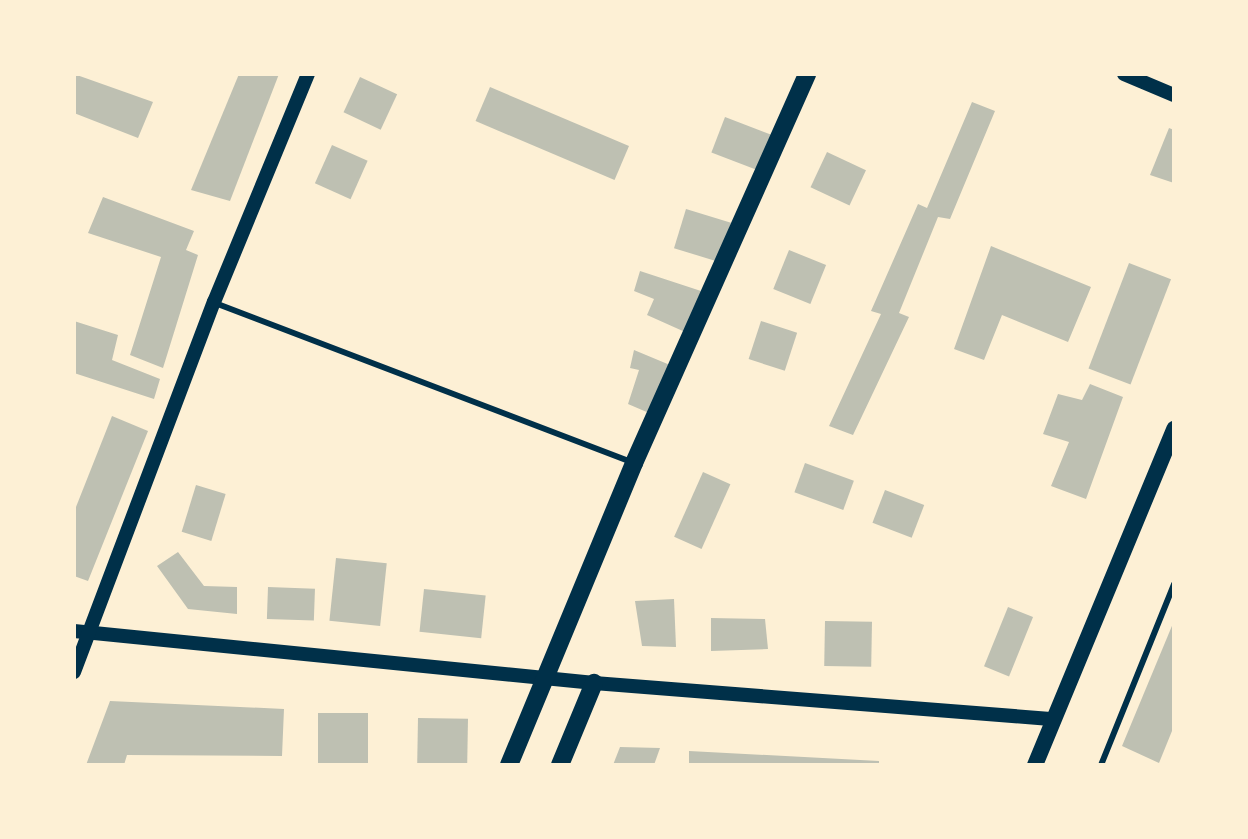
<!DOCTYPE html>
<style>
body{margin:0}
#map{position:relative;width:1248px;height:839px;overflow:hidden;background:#fdf0d5;font-family:"Times New Roman",serif}
div>[style]{position:absolute}
.building>*{inset:0;background:#bec0b2;transform-origin:0 0}
.service>*{height:6px;margin:-3px;padding:0 3px;transform-origin:3px;border-radius:3px;background:#003049}
.tertiary>*{height:14px;margin:-7px;padding:0 7px;transform-origin:7px;border-radius:7px;background:#003049}
.secondary>*{height:16px;margin:-8px;padding:0 8px;transform-origin:8px;border-radius:8px;background:#003049}
.primary>*{height:18px;margin:-9px;padding:0 9px;transform-origin:9px;border-radius:9px;background:#003049}
span{translate:-50% -50%;white-space:nowrap;text-align:center;line-height:1.15;-webkit-text-stroke:7px #fdf0d5;paint-order:stroke}
.frame{position:absolute;inset:0;border:76px solid #fdf0d5;pointer-events:none}
</style>
<div id="map">
<div class="building">
<i style="clip-path:polygon(74px 74px,153px 102px,138px 138px,74px 113px)"></i>
<i style="clip-path:polygon(239px 74px,279px 74px,230px 201px,191px 190px)"></i>
<i style="left:360px;top:77px;width:41px;height:39px;rotate:25deg"></i>
<i style="left:490px;top:87px;width:151px;height:37px;rotate:23deg"></i>
<i style="clip-path:polygon(972px 102px,995px 111px,950px 219px,938px 217px,899px 313px,909px 317px,853px 435px,829px 426px,881px 314px,871px 311px,918px 204px,927px 208px)"></i>
<i style="left:725px;top:117px;width:49px;height:38px;rotate:21deg"></i>
<i style="clip-path:polygon(1169px 128px,1174px 130px,1174px 183px,1150px 175px)"></i>
<i style="left:332px;top:145px;width:39px;height:42px;rotate:24deg"></i>
<i style="left:827px;top:152px;width:43px;height:39px;rotate:25deg"></i>
<i style="clip-path:polygon(103px 197px,194px 231px,186px 250px,198px 255px,163px 368px,130px 355px,161px 257px,88px 233px)"></i>
<i style="left:686px;top:209px;width:47px;height:41px;rotate:17deg"></i>
<i style="clip-path:polygon(991px 246px,1091px 287px,1068px 342px,1002px 315px,984px 360px,954px 349px)"></i>
<i style="left:789px;top:250px;width:40px;height:42px;rotate:22deg"></i>
<i style="left:1129px;top:263px;width:45px;height:113px;rotate:21deg"></i>
<i style="clip-path:polygon(640px 271px,701px 291px,685px 332px,647px 315px,654px 299px,634px 291px)"></i>
<i style="clip-path:polygon(74px 321px,118px 335px,112px 360px,160px 379px,154px 399px,74px 373px)"></i>
<i style="left:761px;top:321px;width:38px;height:40px;rotate:18deg"></i>
<i style="clip-path:polygon(634px 350px,670px 365px,649px 413px,628px 404px,639px 370px,630px 368px)"></i>
<i style="clip-path:polygon(1090px 384px,1123px 397px,1086px 499px,1051px 486px,1069px 442px,1043px 434px,1058px 394px,1082px 400px)"></i>
<i style="clip-path:polygon(112px 416px,148px 431px,88px 581px,74px 576px,74px 512px)"></i>
<i style="left:805px;top:463px;width:52px;height:31px;rotate:20deg"></i>
<i style="left:703px;top:472px;width:30px;height:71px;rotate:24deg"></i>
<i style="left:196px;top:485px;width:31px;height:49px;rotate:17deg"></i>
<i style="left:885px;top:490px;width:42px;height:35px;rotate:21deg"></i>
<i style="clip-path:polygon(178px 552px,204px 586px,237px 587px,237px 614px,188px 609px,157px 566px)"></i>
<i style="left:336px;top:558px;width:51px;height:63px;rotate:6deg"></i>
<i style="left:268px;top:587px;width:47px;height:32px;rotate:2deg"></i>
<i style="left:424px;top:589px;width:62px;height:43px;rotate:6deg"></i>
<i style="clip-path:polygon(674px 599px,676px 647px,642px 646px,635px 601px)"></i>
<i style="left:1008px;top:607px;width:27px;height:64px;rotate:22deg"></i>
<i style="clip-path:polygon(711px 618px,765px 619px,768px 649px,711px 651px)"></i>
<i style="left:825px;top:621px;width:47px;height:45px;rotate:1deg"></i>
<i style="clip-path:polygon(1174px 621px,1174px 726px,1159px 763px,1122px 746px)"></i>
<i style="clip-path:polygon(110px 701px,284px 709px,282px 756px,127px 755px,124px 765px,86px 765px)"></i>
<i style="left:318px;top:713px;width:50px;height:52px"></i>
<i style="left:418px;top:718px;width:50px;height:47px;rotate:1deg"></i>
<i style="clip-path:polygon(620px 747px,660px 748px,654px 765px,613px 765px)"></i>
<i style="clip-path:polygon(689px 751px,879px 761px,879px 765px,689px 765px)"></i>
</div>
<div class="service">
<i style="left:215px;top:303px;width:445px;rotate:20.9deg"></i>
<i style="left:1101px;top:765px;width:195px;rotate:-68deg"></i>
</div>
<div class="tertiary">
<i style="left:1124px;top:74px;width:54px;rotate:22.8deg"></i>
<i style="left:74px;top:631px;width:523px;rotate:5.71deg"></i>
<i style="left:594px;top:683px;width:461px;rotate:4.5deg"></i>
<i style="left:74px;top:672px;width:396px;rotate:-69.3deg"></i>
<i style="left:214px;top:302px;width:247px;rotate:-67.6deg"></i>
</div>
<div class="secondary">
<i style="left:1035px;top:765px;width:364px;rotate:-67.5deg"></i>
</div>
<div class="primary">
<i style="left:509px;top:765px;width:327px;rotate:-67.5deg"></i>
<i style="left:634px;top:463px;width:426px;rotate:-66deg"></i>
<i style="left:560px;top:765px;width:89px;rotate:-67.5deg"></i>
</div>
<div class="frame"></div>
</div>
